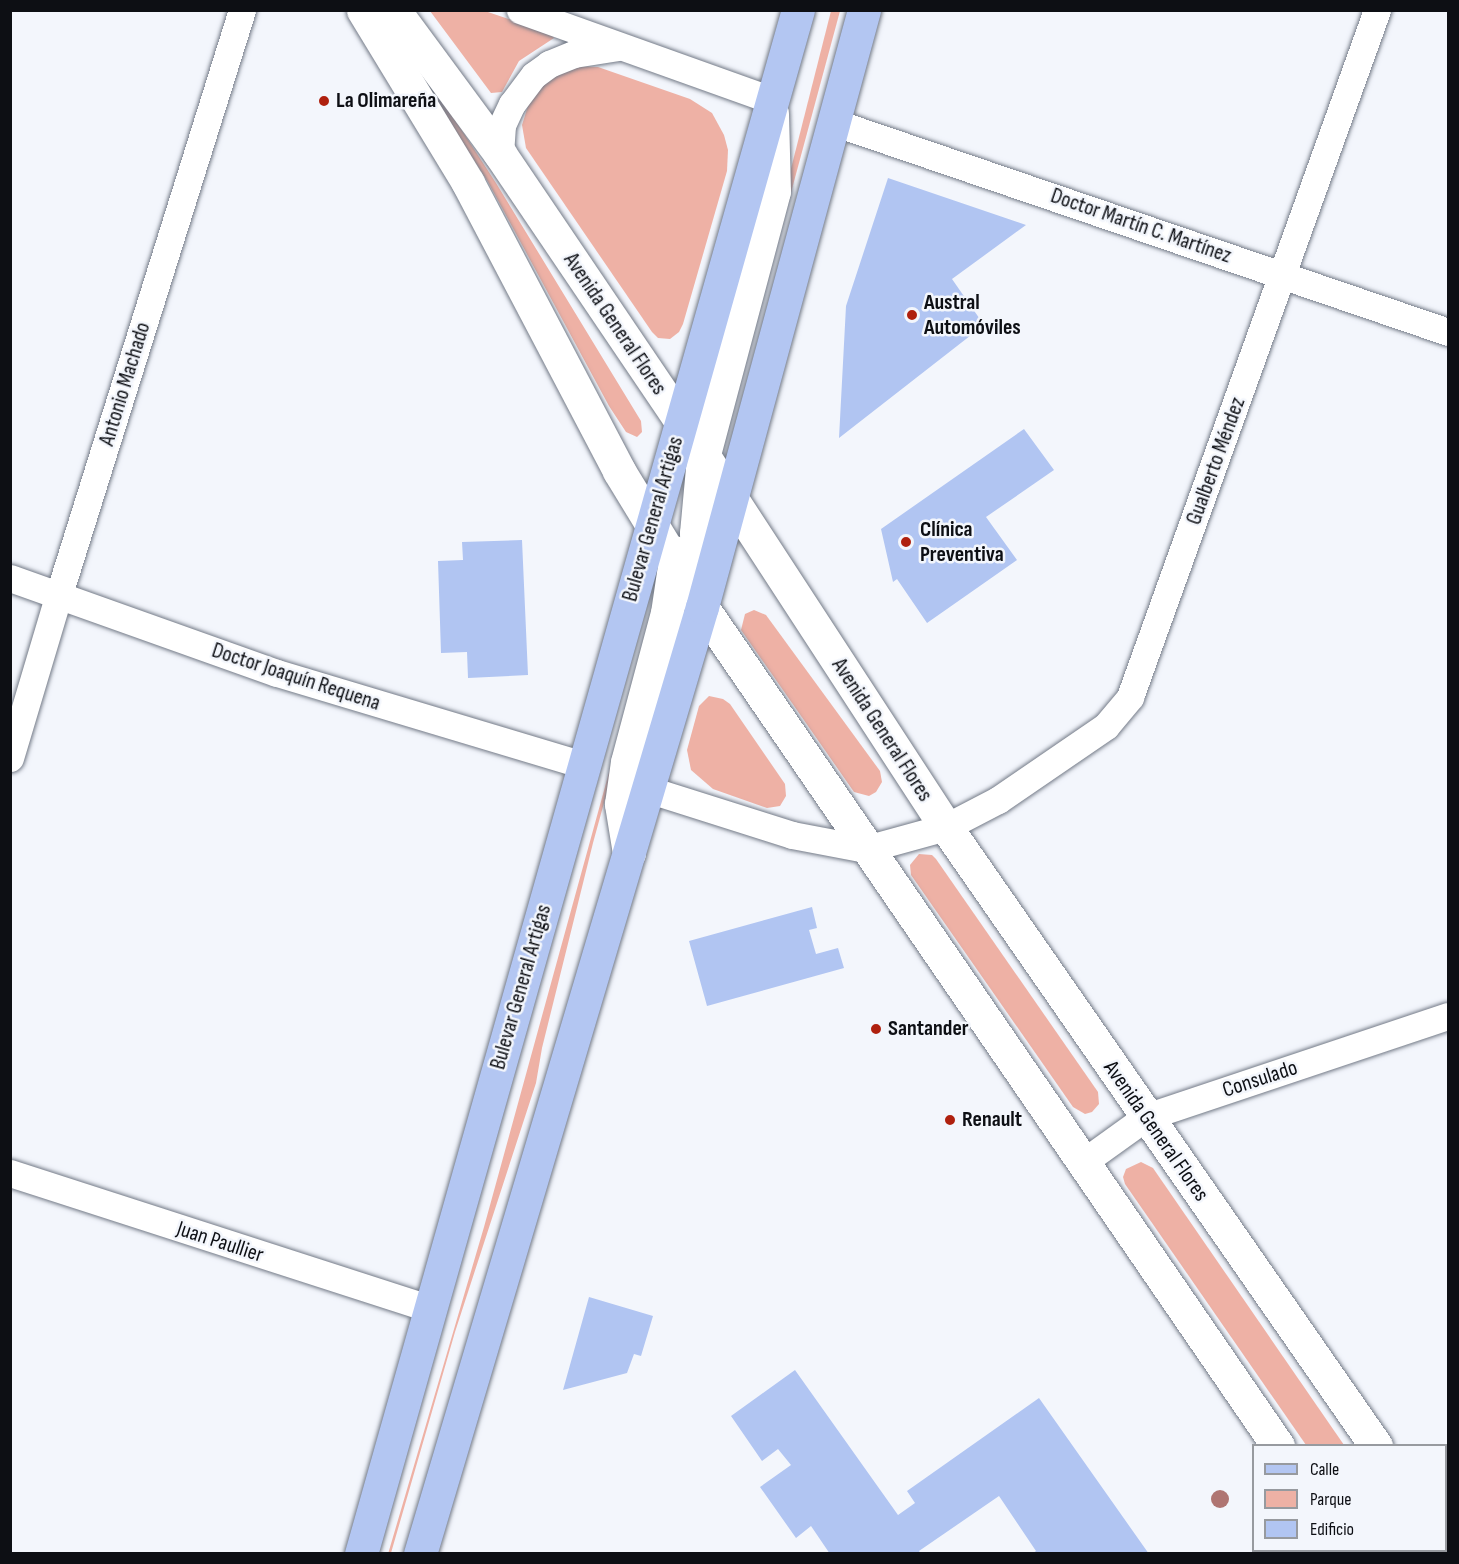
<!DOCTYPE html>
<meta charset="utf-8">
<style>
body{margin:0}
#map{position:relative;width:1459px;height:1564px;overflow:hidden;background:#f3f6fc;font-family:"Sofia Sans Condensed",sans-serif}
div>[style]{position:absolute}
.green>*{inset:0;background:#eeb1a5}
.building>*{inset:0;background:#b1c5f2}
.roads{filter:drop-shadow(0 0 2px #737a87) drop-shadow(0 0 2px #737a87)}
.street>*{height:27px;margin:-13.5px;padding:0 13.5px;transform-origin:13.5px;border-radius:13.5px;background:#fff}
.secondary>*{height:33px;margin:-16.5px;padding:0 16.5px;transform-origin:16.5px;border-radius:16.5px;background:#fff}
.primary>*{height:33px;margin:-16.5px;padding:0 16.5px;transform-origin:16.5px;border-radius:16.5px;background:#b3c6f2}
.trees>*{width:18px;height:18px;margin:-9px;border-radius:50%;background:#af7572}
.dots>*{width:16px;height:16px;translate:-50% -50%;box-sizing:border-box;border:3px solid #f3f6fc;border-radius:50%}
span{translate:-50% -50%;white-space:nowrap;text-align:center;line-height:1.15;-webkit-text-stroke:5px #f3f6fc;paint-order:stroke}
.poi-label{font-size:22px;color:#0d0f14;font-weight:700}
.left{translate:0 -50%;text-align:left}
.street-label{font-size:22px;color:#0d0f14}
.frame{position:absolute;inset:0;border:12px solid #0d0f14;pointer-events:none}
.legend{position:absolute;left:1252px;top:1444px;width:195px;height:108px;box-sizing:border-box;background:#f3f6fc;border:2px solid #979a9f;margin:0;padding:8px 10px;list-style:none;font-size:18px;color:#0d0f14}
.legend li{display:flex;align-items:center;gap:12px;height:30px}
.legend b{width:30px;border:2px solid #979a9f}
</style>
<div id="map">
<div class="green">
<i style="clip-path:polygon(430px 11px,485px 11px,550px 33px,554px 38px,519px 61px,502px 92px,491px 93px)"></i>
<i style="clip-path:polygon(831px 11px,840px 11px,728px 426px,748px 338px)"></i>
<i style="clip-path:polygon(410px 60px,448px 109px,496px 183px,641px 421px,642px 432px,637px 437px,626px 432px,609px 406px,488px 182px)"></i>
<i style="clip-path:polygon(573px 66px,598px 67px,690px 99px,712px 113px,724px 135px,728px 150px,727px 171px,683px 324px,679px 332px,670px 339px,658px 338px,652px 332px,526px 148px,522px 125px,531px 96px,541px 82px)"></i>
<i style="clip-path:polygon(754px 610px,766px 615px,880px 771px,882px 782px,876px 792px,869px 796px,854px 792px,741px 630px,745px 614px)"></i>
<i style="clip-path:polygon(650px 623px,653px 624px,593px 843px,542px 1048px,536px 1083px,455px 1332px,391px 1553px,388px 1554px,484px 1227px)"></i>
<i style="clip-path:polygon(709px 696px,723px 699px,730px 704px,785px 784px,786px 796px,780px 806px,767px 808px,713px 789px,691px 770px,687px 750px,699px 706px)"></i>
<i style="clip-path:polygon(919px 854px,932px 855px,936px 859px,1098px 1092px,1099px 1104px,1092px 1112px,1085px 1114px,1073px 1107px,911px 875px,910px 865px)"></i>
<i style="clip-path:polygon(1141px 1162px,1153px 1168px,1344px 1445px,1306px 1445px,1125px 1184px,1123px 1177px,1126px 1169px)"></i>
</div>
<div class="building">
<i style="clip-path:polygon(888px 178px,1026px 225px,952px 279px,984px 325px,839px 438px,846px 306px)"></i>
<i style="clip-path:polygon(1024px 429px,1054px 470px,986px 517px,1017px 560px,927px 623px,897px 579px,893px 582px,881px 529px)"></i>
<i style="clip-path:polygon(522px 540px,528px 675px,468px 678px,467px 652px,441px 653px,438px 561px,463px 560px,462px 542px)"></i>
<i style="clip-path:polygon(812px 907px,817px 928px,809px 930px,816px 954px,838px 948px,844px 968px,707px 1006px,689px 941px)"></i>
<i style="clip-path:polygon(589px 1297px,653px 1316px,641px 1356px,634px 1354px,627px 1373px,563px 1390px)"></i>
<i style="clip-path:polygon(795px 1370px,898px 1515px,915px 1503px,907px 1491px,1039px 1398px,1149px 1554px,1032px 1554px,1036px 1551px,999px 1496px,919px 1551px,921px 1554px,830px 1554px,811px 1526px,796px 1538px,760px 1487px,791px 1465px,778px 1449px,762px 1461px,731px 1416px)"></i>
</div>
<div class="roads">
<div class="street">
<i style="left:520px;top:10px;width:267px;rotate:19.7deg"></i>
<i style="left:833px;top:122px;width:650px;rotate:18.85deg"></i>
<i style="left:500px;top:154px;width:29px;rotate:-86deg"></i>
<i style="left:502px;top:125px;width:23px;rotate:-65deg"></i>
<i style="left:512px;top:104px;width:36px;rotate:-53deg"></i>
<i style="left:534px;top:75px;width:19px;rotate:-36deg"></i>
<i style="left:549px;top:64px;width:27px;rotate:-22deg"></i>
<i style="left:574px;top:54px;width:45px;rotate:-9deg"></i>
<i style="left:10px;top:578px;width:283px;rotate:19.6deg"></i>
<i style="left:277px;top:673px;width:320px;rotate:16.7deg"></i>
<i style="left:10px;top:758px;width:171px;rotate:-73.4deg"></i>
<i style="left:59px;top:594px;width:612px;rotate:-72.6deg"></i>
<i style="left:647px;top:789px;width:152px;rotate:17.6deg"></i>
<i style="left:792px;top:835px;width:75px;rotate:10.7deg"></i>
<i style="left:866px;top:849px;width:83px;rotate:-15.4deg"></i>
<i style="left:946px;top:827px;width:59px;rotate:-27.4deg"></i>
<i style="left:998px;top:800px;width:131px;rotate:-34.4deg"></i>
<i style="left:1106px;top:726px;width:38px;rotate:-50deg"></i>
<i style="left:1130px;top:697px;width:730px;rotate:-70.22deg"></i>
<i style="left:1082px;top:1163px;width:79px;rotate:-35.7deg"></i>
<i style="left:1146px;top:1117px;width:318px;rotate:-18.5deg"></i>
<i style="left:10px;top:1173px;width:441px;rotate:17.9deg"></i>
</div>
<div class="secondary">
<i style="left:363px;top:10px;width:202px;rotate:58.7deg"></i>
<i style="left:468px;top:183px;width:325px;rotate:62.3deg"></i>
<i style="left:619px;top:471px;width:159px;rotate:58.6deg"></i>
<i style="left:702px;top:607px;width:1018px;rotate:55.53deg"></i>
<i style="left:394px;top:10px;width:179px;rotate:53.6deg"></i>
<i style="left:500px;top:154px;width:323px;rotate:55.9deg"></i>
<i style="left:681px;top:421px;width:485px;rotate:56.9deg"></i>
<i style="left:946px;top:827px;width:754px;rotate:55.21deg"></i>
<i style="left:701px;top:601px;width:68px;rotate:-94.2deg"></i>
<i style="left:696px;top:533px;width:75px;rotate:-84.7deg"></i>
<i style="left:703px;top:458px;width:276px;rotate:-75.1deg"></i>
<i style="left:774px;top:191px;width:78px;rotate:-91.5deg"></i>
<i style="left:629px;top:853px;width:50px;rotate:-99.3deg"></i>
<i style="left:621px;top:804px;width:42px;rotate:-81.9deg"></i>
<i style="left:627px;top:762px;width:154px;rotate:-75deg"></i>
<i style="left:667px;top:613px;width:61px;rotate:-81.5deg"></i>
<i style="left:1446px;top:1545px;width:4px;rotate:63deg"></i>
<i style="left:1351px;top:1550px;width:4px;rotate:63deg"></i>
</div>
<div class="primary">
<i style="left:361px;top:1554px;width:1605px;rotate:-74.2deg"></i>
<i style="left:420px;top:1554px;width:988px;rotate:-73.42deg"></i>
<i style="left:702px;top:607px;width:619px;rotate:-74.82deg"></i>
</div>
</div>
<div class="trees">
<i style="left:1220px;top:1499px"></i>
</div>
<div class="dots">
<i style="left:324px;top:101px;background:#af200e"></i>
<i style="left:912px;top:315px;background:#af200e"></i>
<i style="left:906px;top:542px;background:#af200e"></i>
<i style="left:876px;top:1029px;background:#af200e"></i>
<i style="left:950px;top:1120px;background:#af200e"></i>
</div>
<div class="poi-label">
<span class="left" style="left:336px;top:101px">La Olimareña</span>
<span class="left" style="left:924px;top:315px">Austral<br>Automóviles</span>
<span class="left" style="left:920px;top:542px">Clínica<br>Preventiva</span>
<span class="left" style="left:888px;top:1029px">Santander</span>
<span class="left" style="left:962px;top:1120px">Renault</span>
</div>
<div class="street-label">
<span style="left:1141px;top:226px;rotate:19deg">Doctor Martín C. Martínez</span>
<span style="left:615px;top:324px;rotate:56deg">Avenida General Flores</span>
<span style="left:125px;top:384px;rotate:-73deg">Antonio Machado</span>
<span style="left:1216px;top:461px;rotate:-70deg">Gualberto Méndez</span>
<span style="left:653px;top:519px;rotate:-74deg">Bulevar General Artigas</span>
<span style="left:296px;top:677px;rotate:18deg">Doctor Joaquín Requena</span>
<span style="left:882px;top:730px;rotate:57deg">Avenida General Flores</span>
<span style="left:521px;top:987px;rotate:-74deg">Bulevar General Artigas</span>
<span style="left:1260px;top:1079px;rotate:-18deg">Consulado</span>
<span style="left:1156px;top:1131px;rotate:55deg">Avenida General Flores</span>
<span style="left:220px;top:1242px;rotate:18deg">Juan Paullier</span>
</div>
<div class="frame"></div>
<ul class="legend">
<li><b style="height:8px;background:#b3c6f2"></b>Calle</li>
<li><b style="height:16px;background:#eeb1a5"></b>Parque</li>
<li><b style="height:16px;background:#b1c5f2"></b>Edificio</li>
</ul>
</div>
